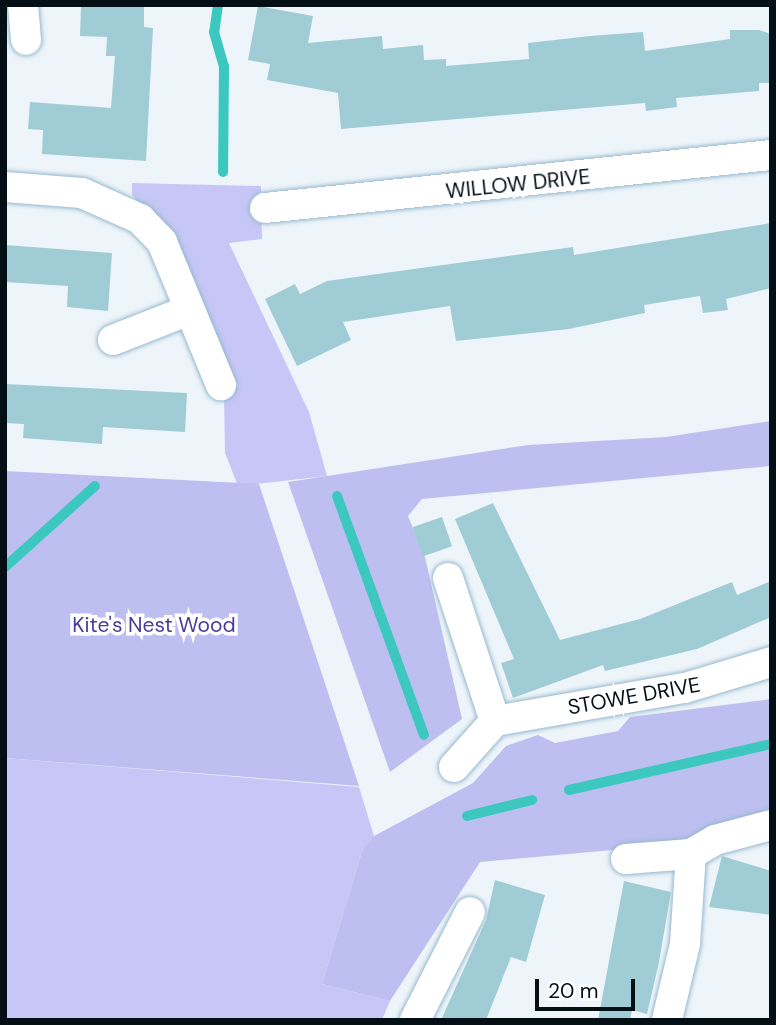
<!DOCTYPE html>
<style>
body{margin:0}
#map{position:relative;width:776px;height:1025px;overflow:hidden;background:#eef5fa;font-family:"DM Sans",sans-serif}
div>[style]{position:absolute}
.green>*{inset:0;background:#c6c7f6}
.forest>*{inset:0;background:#bebff1}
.stream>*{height:10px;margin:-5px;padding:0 5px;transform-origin:5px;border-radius:5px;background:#3cc8bf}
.building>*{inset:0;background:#a0ccd6;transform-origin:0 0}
.roads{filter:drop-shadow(0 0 2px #97b9cf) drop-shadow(0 0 2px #97b9cf)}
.minor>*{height:30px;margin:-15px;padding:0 15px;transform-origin:15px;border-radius:15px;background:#fff}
span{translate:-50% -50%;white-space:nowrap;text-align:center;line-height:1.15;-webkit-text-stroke:7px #fff;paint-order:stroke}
.street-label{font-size:21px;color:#030e15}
.park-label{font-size:21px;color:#493d9b}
.frame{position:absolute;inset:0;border:7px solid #030e15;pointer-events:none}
.scale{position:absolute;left:535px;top:979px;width:100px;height:32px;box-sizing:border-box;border:4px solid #030e15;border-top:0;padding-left:9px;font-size:21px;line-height:24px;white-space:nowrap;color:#030e15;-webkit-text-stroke:5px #fff;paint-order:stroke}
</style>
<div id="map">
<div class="green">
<i style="clip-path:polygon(132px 183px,261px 186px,262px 239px,229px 243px,309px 412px,327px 476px,238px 486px,225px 453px,224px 393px,238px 386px,176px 242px,132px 195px)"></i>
<i style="clip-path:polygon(5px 758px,359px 787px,374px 836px,363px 848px,322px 984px,390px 1001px,382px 1020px,5px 1020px)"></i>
</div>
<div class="forest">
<i style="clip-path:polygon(771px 421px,771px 466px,422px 499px,408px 516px,425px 557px,462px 719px,390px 772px,288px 482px,528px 445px,666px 437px)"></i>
<i style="clip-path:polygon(5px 471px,259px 484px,359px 786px,5px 758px)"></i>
<i style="clip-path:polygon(771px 699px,771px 816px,679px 844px,480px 862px,390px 1001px,322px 984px,363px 848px,374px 836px,473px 783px,506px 746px,538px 735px,555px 743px,618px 731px,630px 717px)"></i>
</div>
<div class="stream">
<i style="left:218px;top:5px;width:27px;rotate:98deg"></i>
<i style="left:214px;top:32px;width:35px;rotate:74deg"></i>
<i style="left:224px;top:66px;width:106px;rotate:90.5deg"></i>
<i style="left:337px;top:496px;width:254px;rotate:70deg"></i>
<i style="left:5px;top:567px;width:121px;rotate:-42deg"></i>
<i style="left:569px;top:790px;width:207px;rotate:-12.8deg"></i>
<i style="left:467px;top:816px;width:67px;rotate:-13.8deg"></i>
</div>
<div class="building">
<i style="clip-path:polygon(81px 5px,144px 6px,144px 27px,153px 28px,146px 161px,42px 154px,43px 130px,28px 129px,30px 102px,111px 108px,115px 56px,106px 56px,107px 37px,80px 36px)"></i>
<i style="clip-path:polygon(258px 6px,313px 16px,308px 43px,382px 36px,383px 49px,423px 45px,424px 60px,446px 59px,446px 66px,529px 59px,528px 43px,590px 36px,643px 32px,645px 51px,730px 39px,730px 30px,759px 30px,771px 34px,771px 83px,759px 83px,759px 91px,676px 98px,677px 107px,646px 111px,645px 103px,341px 129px,338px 93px,267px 80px,270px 64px,248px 60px)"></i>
<i style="clip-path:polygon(771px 223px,771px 288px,726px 299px,728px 310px,703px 313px,700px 296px,644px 305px,645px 313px,569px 329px,456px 341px,450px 306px,343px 322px,351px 340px,297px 366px,265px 299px,295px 284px,300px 294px,327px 281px,573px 247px,574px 255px)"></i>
<i style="clip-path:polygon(5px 245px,112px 253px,108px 311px,67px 307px,68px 286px,5px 282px)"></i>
<i style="clip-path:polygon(5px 384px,187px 393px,185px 432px,103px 427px,102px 444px,23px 438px,24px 424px,5px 423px)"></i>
<i style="clip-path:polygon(493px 503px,560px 640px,640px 619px,732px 582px,737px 595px,771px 581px,771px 617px,697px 649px,605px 671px,603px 665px,513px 698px,501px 663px,514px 659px,455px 519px)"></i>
<i style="left:442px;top:517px;width:31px;height:31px;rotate:71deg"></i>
<i style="clip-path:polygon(722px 856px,771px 871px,771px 915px,709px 907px)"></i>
<i style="clip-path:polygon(495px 880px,545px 895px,526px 962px,511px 957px,486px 1020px,441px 1020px,486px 920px)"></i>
<i style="clip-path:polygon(624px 881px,671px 892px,659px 962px,647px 1014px,632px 1010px,630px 1020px,598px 1020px)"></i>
</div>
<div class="roads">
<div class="minor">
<i style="left:23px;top:5px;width:35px;rotate:85deg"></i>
<i style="left:5px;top:187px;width:77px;rotate:4.5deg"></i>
<i style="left:82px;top:193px;width:64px;rotate:24.1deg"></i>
<i style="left:140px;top:219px;width:32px;rotate:46deg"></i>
<i style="left:162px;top:242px;width:155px;rotate:67.6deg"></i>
<i style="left:265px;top:208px;width:509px;rotate:-5.98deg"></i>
<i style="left:113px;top:340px;width:82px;rotate:-21.5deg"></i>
<i style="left:448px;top:578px;width:151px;rotate:71.8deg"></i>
<i style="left:454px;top:767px;width:62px;rotate:-48.3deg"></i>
<i style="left:495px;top:721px;width:193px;rotate:-9.9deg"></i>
<i style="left:685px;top:688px;width:90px;rotate:-16.8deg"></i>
<i style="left:626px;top:859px;width:65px;rotate:-4.4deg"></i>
<i style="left:691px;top:854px;width:28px;rotate:-30deg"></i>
<i style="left:715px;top:840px;width:58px;rotate:-15deg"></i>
<i style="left:415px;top:1020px;width:121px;rotate:-63deg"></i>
<i style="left:667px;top:1020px;width:78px;rotate:-76.7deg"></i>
<i style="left:685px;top:944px;width:90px;rotate:-86.2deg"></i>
</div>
</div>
<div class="street-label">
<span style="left:518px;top:184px;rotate:-6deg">WILLOW DRIVE</span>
<span style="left:634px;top:696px;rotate:-10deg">STOWE DRIVE</span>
</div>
<div class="park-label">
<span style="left:154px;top:625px">Kite's Nest Wood</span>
</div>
<div class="frame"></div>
<div class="scale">20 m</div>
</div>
